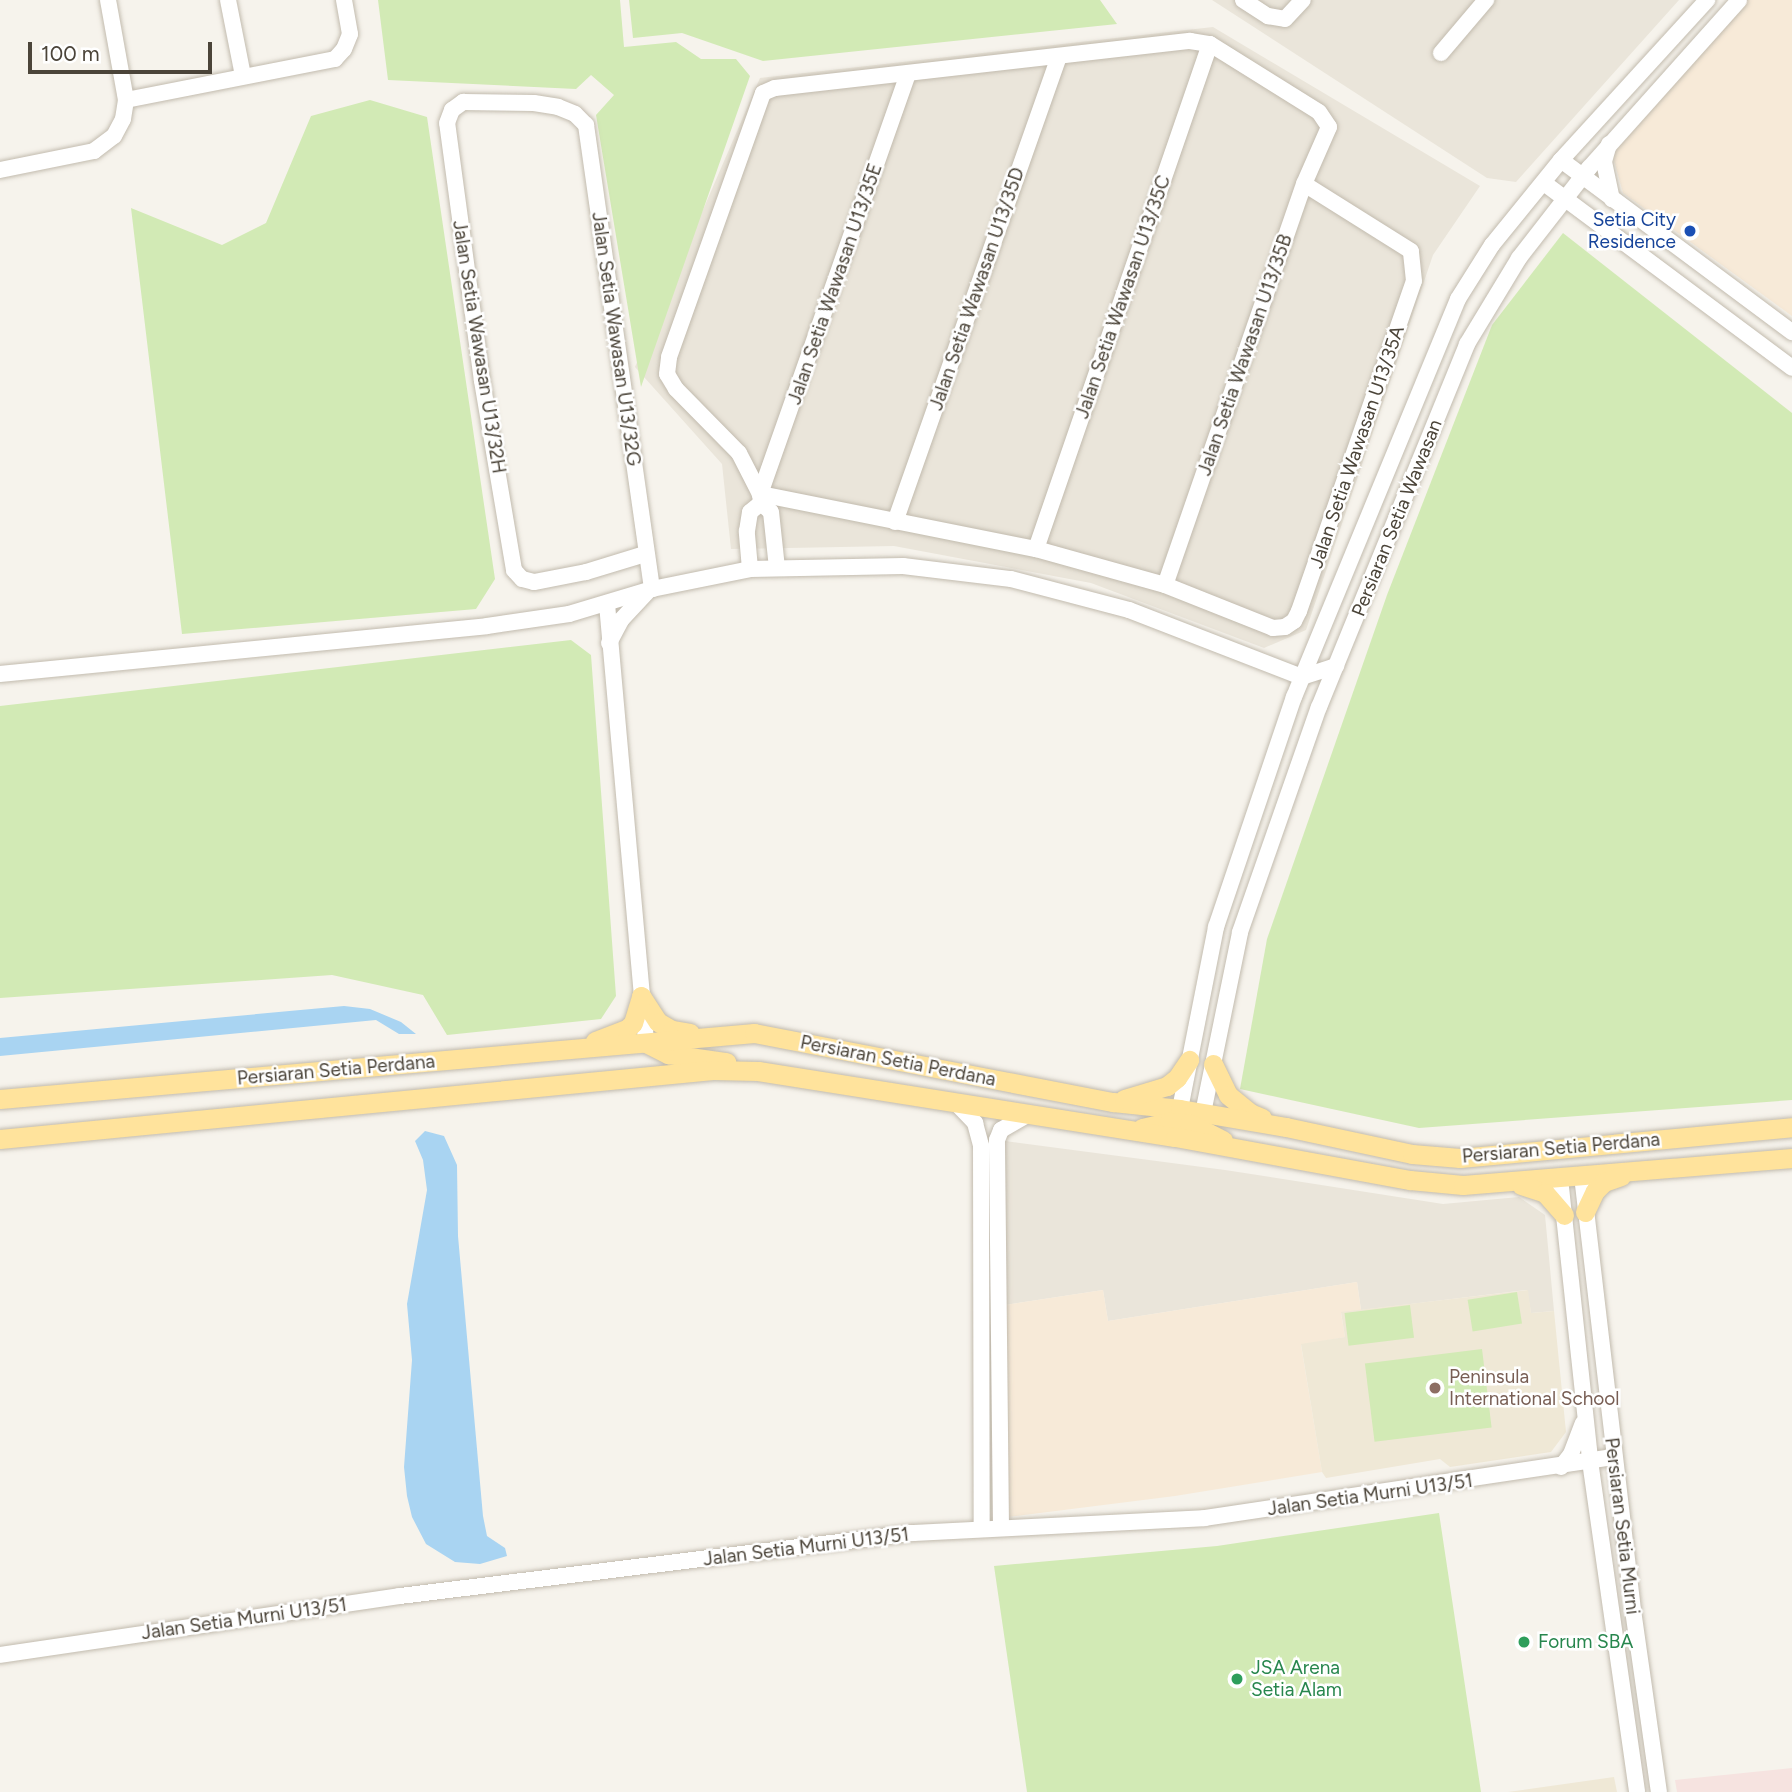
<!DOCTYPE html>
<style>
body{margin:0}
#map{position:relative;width:1792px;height:1792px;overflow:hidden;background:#f6f3ec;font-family:Figtree,sans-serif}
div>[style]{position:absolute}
.residential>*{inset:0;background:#eae5da}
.commercial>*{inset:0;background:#f7ead8}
.education>*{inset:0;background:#efe8d6}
.medical>*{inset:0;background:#f6e3e0}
.green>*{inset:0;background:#d2eab5;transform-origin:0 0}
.water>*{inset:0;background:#a9d4f2}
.roads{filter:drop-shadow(0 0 2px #c2bbae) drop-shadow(0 0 2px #c2bbae)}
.minor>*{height:16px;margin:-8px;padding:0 8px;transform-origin:8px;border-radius:8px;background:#fff}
.major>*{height:19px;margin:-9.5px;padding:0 9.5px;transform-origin:9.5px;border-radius:9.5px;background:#ffe39c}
.dots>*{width:19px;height:19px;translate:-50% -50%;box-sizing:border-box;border:4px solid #fff;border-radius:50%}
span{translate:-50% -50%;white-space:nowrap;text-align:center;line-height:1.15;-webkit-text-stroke:5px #fff;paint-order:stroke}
.transit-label{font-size:19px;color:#164399}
.right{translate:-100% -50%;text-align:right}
.street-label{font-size:19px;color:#4b4439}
.education-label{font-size:19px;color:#785e54}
.left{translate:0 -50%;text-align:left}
.leisure-label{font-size:19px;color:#27864d}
.scale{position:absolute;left:28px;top:42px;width:184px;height:32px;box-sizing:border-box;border:4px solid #4b4439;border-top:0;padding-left:9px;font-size:21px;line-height:24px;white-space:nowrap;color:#4b4439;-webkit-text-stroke:5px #fff;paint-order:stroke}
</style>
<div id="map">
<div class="residential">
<i style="clip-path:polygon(1212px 0,1679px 0,1516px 182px,1487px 178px)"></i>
<i style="clip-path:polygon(1213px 27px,1480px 186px,1433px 255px,1306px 630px,1264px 648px,1091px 583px,894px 546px,731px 549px,722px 464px,635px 367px,760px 78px)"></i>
<i style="clip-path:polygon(1005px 1141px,1225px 1170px,1443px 1204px,1519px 1197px,1545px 1215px,1554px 1311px,1531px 1313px,1527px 1290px,1361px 1310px,1357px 1282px,1108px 1321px,1103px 1290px,1005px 1305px)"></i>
</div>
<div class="commercial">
<i style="clip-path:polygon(1747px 0,1792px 0,1792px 316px,1623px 193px,1612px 154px)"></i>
<i style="clip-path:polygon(1357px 1282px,1361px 1310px,1341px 1313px,1345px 1337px,1301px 1345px,1322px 1472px,1175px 1496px,1007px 1517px,1005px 1305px,1103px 1290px,1108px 1321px)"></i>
</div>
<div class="education">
<i style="clip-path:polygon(1528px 1290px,1531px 1313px,1554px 1311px,1566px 1432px,1551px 1452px,1450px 1467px,1440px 1459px,1326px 1478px,1322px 1472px,1301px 1344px,1345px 1337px,1341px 1312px)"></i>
<i style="clip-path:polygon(1614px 1777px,1617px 1792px,1508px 1792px)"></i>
</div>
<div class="medical">
<i style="clip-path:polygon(1792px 1768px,1792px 1792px,1677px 1792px,1675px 1780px)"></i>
</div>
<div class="green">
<i style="clip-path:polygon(378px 0,620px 0,624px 47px,676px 42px,701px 59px,736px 59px,750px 76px,641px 387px,596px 115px,614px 95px,591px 75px,576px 89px,388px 80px)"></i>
<i style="clip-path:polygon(629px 0,1100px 0,1117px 24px,763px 61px,682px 33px,633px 38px)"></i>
<i style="clip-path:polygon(370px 100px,427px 117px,495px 579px,476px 609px,182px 634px,131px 208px,222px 245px,266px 223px,311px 116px)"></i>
<i style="clip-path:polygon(1563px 233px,1792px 413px,1792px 1100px,1419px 1128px,1240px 1089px,1267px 939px,1387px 595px,1492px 325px)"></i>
<i style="clip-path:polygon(571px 640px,591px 655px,616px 996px,601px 1019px,447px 1035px,423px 995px,332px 975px,0 998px,0 706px)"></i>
<i style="left:1517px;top:1292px;width:32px;height:50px;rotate:81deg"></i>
<i style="left:1410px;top:1305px;width:33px;height:66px;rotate:83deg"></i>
<i style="left:1482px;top:1349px;width:79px;height:118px;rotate:83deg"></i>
<i style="clip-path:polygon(1439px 1513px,1481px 1792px,1027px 1792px,994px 1566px,1217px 1546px)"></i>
</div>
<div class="water">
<i style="clip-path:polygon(344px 1006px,370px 1009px,401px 1022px,416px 1034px,399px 1034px,376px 1020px,0 1056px,0 1038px)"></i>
<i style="clip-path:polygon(425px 1131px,444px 1136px,457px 1165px,458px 1236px,483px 1516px,487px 1536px,505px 1548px,507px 1556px,480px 1564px,455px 1562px,426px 1544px,412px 1517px,407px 1496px,404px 1467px,412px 1360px,407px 1304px,427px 1190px,423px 1160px,415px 1141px)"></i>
</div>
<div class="roads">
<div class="minor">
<i style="left:228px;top:0;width:77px;rotate:78.8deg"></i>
<i style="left:1243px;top:0;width:30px;rotate:33deg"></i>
<i style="left:1268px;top:16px;width:17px;rotate:10deg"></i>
<i style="left:1285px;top:19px;width:26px;rotate:-47deg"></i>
<i style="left:1441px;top:53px;width:70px;rotate:-49.7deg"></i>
<i style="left:126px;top:100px;width:213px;rotate:-11.1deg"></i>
<i style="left:335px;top:59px;width:13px;rotate:-48deg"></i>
<i style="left:344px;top:49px;width:16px;rotate:-68deg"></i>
<i style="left:350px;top:34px;width:35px;rotate:-100deg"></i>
<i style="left:1609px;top:144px;width:19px;rotate:106deg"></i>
<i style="left:1604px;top:162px;width:38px;rotate:78deg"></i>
<i style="left:1561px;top:160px;width:288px;rotate:36.7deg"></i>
<i style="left:0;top:170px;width:96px;rotate:-11.4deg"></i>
<i style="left:94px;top:151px;width:25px;rotate:-37deg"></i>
<i style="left:114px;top:136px;width:19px;rotate:-62deg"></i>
<i style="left:123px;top:119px;width:19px;rotate:-81deg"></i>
<i style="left:126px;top:100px;width:102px;rotate:-100.2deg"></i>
<i style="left:1544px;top:183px;width:309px;rotate:36.7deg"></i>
<i style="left:760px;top:494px;width:281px;rotate:11.3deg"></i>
<i style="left:1036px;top:549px;width:134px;rotate:15.6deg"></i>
<i style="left:1165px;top:585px;width:116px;rotate:21.7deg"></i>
<i style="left:1273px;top:628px;width:12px;rotate:-5deg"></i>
<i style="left:1285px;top:627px;width:11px;rotate:-34deg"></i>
<i style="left:1294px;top:621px;width:11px;rotate:-63deg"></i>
<i style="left:1299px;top:611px;width:349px;rotate:-70.8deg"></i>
<i style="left:1414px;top:281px;width:30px;rotate:-96deg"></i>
<i style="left:1411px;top:251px;width:126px;rotate:-147.9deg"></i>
<i style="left:760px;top:494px;width:446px;rotate:-70.6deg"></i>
<i style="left:895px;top:522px;width:494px;rotate:-70.6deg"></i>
<i style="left:1036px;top:549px;width:534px;rotate:-70.99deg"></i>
<i style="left:645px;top:554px;width:62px;rotate:163deg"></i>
<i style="left:586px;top:572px;width:53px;rotate:169.1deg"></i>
<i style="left:534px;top:582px;width:12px;rotate:-166deg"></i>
<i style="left:522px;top:579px;width:12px;rotate:-132deg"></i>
<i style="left:514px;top:570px;width:192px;rotate:-99.6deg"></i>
<i style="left:482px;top:381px;width:260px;rotate:-97.7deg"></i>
<i style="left:447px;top:123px;width:14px;rotate:-69deg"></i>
<i style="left:452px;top:110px;width:14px;rotate:-36deg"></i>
<i style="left:463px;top:102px;width:71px;rotate:0.8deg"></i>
<i style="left:534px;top:103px;width:24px;rotate:9deg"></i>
<i style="left:558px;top:107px;width:18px;rotate:22deg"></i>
<i style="left:575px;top:114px;width:16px;rotate:45deg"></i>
<i style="left:586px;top:125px;width:469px;rotate:81.9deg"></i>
<i style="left:777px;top:568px;width:56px;rotate:-96.1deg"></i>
<i style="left:771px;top:512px;width:13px;rotate:-138deg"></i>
<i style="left:761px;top:503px;width:9px;rotate:-96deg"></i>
<i style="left:760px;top:494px;width:46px;rotate:-117.1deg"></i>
<i style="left:739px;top:453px;width:90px;rotate:-134.5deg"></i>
<i style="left:676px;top:389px;width:17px;rotate:-121deg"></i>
<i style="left:667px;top:374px;width:17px;rotate:-83deg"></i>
<i style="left:669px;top:357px;width:280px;rotate:-70.4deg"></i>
<i style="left:763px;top:93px;width:13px;rotate:-23deg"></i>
<i style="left:775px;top:88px;width:418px;rotate:-6.5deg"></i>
<i style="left:1190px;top:41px;width:20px;rotate:9deg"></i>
<i style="left:1210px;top:44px;width:128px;rotate:32deg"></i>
<i style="left:1319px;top:112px;width:18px;rotate:56deg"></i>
<i style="left:1329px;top:127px;width:62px;rotate:113.7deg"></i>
<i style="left:1304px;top:184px;width:424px;rotate:109.1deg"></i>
<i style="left:750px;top:569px;width:38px;rotate:-95deg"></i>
<i style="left:747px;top:531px;width:19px;rotate:-81deg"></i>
<i style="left:750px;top:512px;width:14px;rotate:-39deg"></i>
<i style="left:607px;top:604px;width:441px;rotate:84.9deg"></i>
<i style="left:609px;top:643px;width:26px;rotate:-62deg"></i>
<i style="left:621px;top:620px;width:38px;rotate:-47deg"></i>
<i style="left:0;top:674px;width:489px;rotate:-5.6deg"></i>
<i style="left:487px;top:626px;width:83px;rotate:-8.3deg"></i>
<i style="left:569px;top:614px;width:87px;rotate:-16.8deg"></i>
<i style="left:652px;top:589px;width:100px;rotate:-11.5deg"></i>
<i style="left:750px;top:569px;width:153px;rotate:-1.1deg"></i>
<i style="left:903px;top:566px;width:109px;rotate:6.9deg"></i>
<i style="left:1011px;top:579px;width:122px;rotate:14.7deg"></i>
<i style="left:1129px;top:610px;width:186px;rotate:21.2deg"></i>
<i style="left:1302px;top:677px;width:36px;rotate:-18deg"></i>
<i style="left:956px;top:1103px;width:28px;rotate:46deg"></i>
<i style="left:975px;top:1123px;width:24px;rotate:75deg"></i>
<i style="left:981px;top:1146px;width:383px;rotate:89.9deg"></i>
<i style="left:1180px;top:1109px;width:186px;rotate:-78.8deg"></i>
<i style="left:1216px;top:927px;width:243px;rotate:-71.3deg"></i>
<i style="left:1294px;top:697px;width:430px;rotate:-67.6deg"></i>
<i style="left:1458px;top:299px;width:64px;rotate:-57.8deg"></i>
<i style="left:1492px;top:245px;width:109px;rotate:-50.9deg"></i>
<i style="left:1561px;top:160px;width:217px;rotate:-47.6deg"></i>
<i style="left:1203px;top:1113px;width:185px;rotate:-78.4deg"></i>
<i style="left:1240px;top:932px;width:238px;rotate:-70.7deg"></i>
<i style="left:1319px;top:707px;width:392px;rotate:-67.8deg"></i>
<i style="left:1467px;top:344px;width:100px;rotate:-58.8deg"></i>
<i style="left:1519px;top:258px;width:114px;rotate:-52.1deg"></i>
<i style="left:1589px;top:168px;width:225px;rotate:-48.2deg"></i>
<i style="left:1582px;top:1176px;width:437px;rotate:83.3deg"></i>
<i style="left:1633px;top:1610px;width:184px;rotate:81.9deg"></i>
<i style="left:1560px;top:1178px;width:285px;rotate:83.9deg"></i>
<i style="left:1590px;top:1461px;width:334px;rotate:81.9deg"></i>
<i style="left:1561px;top:1467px;width:16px;rotate:-52deg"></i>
<i style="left:1571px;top:1454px;width:33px;rotate:-69deg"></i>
<i style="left:1001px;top:1528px;width:388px;rotate:-90.6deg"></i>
<i style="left:997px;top:1140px;width:11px;rotate:-68deg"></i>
<i style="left:1001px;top:1130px;width:32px;rotate:-30deg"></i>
<i style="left:0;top:1655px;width:404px;rotate:-8.4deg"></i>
<i style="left:400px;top:1596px;width:516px;rotate:-7.01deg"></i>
<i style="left:912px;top:1533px;width:293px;rotate:-2.9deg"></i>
<i style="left:1205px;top:1518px;width:413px;rotate:-8.5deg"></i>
</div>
<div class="major">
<i style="left:641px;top:996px;width:31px;rotate:57deg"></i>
<i style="left:658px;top:1022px;width:16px;rotate:30deg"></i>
<i style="left:672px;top:1030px;width:18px;rotate:9deg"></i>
<i style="left:595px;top:1041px;width:34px;rotate:-21deg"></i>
<i style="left:627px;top:1029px;width:8px;rotate:-45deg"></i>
<i style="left:633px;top:1023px;width:28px;rotate:-73deg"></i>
<i style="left:646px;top:1043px;width:25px;rotate:27deg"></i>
<i style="left:668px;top:1054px;width:59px;rotate:7.9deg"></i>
<i style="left:1213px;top:1064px;width:34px;rotate:64deg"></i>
<i style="left:1228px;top:1095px;width:28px;rotate:39deg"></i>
<i style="left:1250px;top:1113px;width:13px;rotate:23deg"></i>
<i style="left:0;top:1099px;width:757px;rotate:-5deg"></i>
<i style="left:754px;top:1033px;width:366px;rotate:10.9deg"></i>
<i style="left:1113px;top:1102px;width:67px;rotate:6deg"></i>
<i style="left:1180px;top:1109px;width:108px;rotate:9.6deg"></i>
<i style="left:1286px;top:1127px;width:129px;rotate:12.1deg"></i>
<i style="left:1412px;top:1154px;width:48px;rotate:4.8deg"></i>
<i style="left:1460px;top:1158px;width:333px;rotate:-5.3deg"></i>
<i style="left:1124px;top:1099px;width:45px;rotate:-16.8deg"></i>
<i style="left:1167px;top:1086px;width:13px;rotate:-39deg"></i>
<i style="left:1177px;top:1078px;width:22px;rotate:-56deg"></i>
<i style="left:1142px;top:1128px;width:28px;rotate:-13deg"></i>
<i style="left:1169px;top:1122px;width:20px;rotate:3deg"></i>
<i style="left:1189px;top:1123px;width:38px;rotate:27deg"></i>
<i style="left:0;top:1139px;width:716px;rotate:-5.53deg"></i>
<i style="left:713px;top:1070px;width:45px;rotate:1.3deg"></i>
<i style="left:758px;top:1071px;width:422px;rotate:9deg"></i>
<i style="left:1175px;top:1137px;width:239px;rotate:10.4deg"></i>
<i style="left:1410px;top:1180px;width:53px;rotate:5.4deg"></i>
<i style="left:1463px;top:1185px;width:330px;rotate:-4.7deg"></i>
<i style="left:1521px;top:1185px;width:25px;rotate:18deg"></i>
<i style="left:1545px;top:1193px;width:29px;rotate:49deg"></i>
<i style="left:1585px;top:1212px;width:23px;rotate:-65deg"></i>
<i style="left:1595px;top:1191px;width:13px;rotate:-45deg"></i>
<i style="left:1604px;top:1182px;width:18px;rotate:-19deg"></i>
</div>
</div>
<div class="dots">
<i style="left:1690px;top:231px;background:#1a4fb4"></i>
<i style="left:1435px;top:1388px;background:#8d6e63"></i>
<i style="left:1524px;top:1642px;background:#2e9e5b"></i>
<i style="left:1237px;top:1679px;background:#2e9e5b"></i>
</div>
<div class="transit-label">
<span class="right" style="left:1676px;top:231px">Setia City<br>Residence</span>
</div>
<div class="street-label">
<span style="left:835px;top:284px;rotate:-71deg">Jalan Setia Wawasan U13/35E</span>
<span style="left:977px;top:289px;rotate:-71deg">Jalan Setia Wawasan U13/35D</span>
<span style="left:1123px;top:297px;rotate:-71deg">Jalan Setia Wawasan U13/35C</span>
<span style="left:616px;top:339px;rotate:82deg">Jalan Setia Wawasan U13/32G</span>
<span style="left:479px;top:347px;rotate:81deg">Jalan Setia Wawasan U13/32H</span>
<span style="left:1245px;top:355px;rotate:-71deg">Jalan Setia Wawasan U13/35B</span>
<span style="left:1357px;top:447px;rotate:-71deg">Jalan Setia Wawasan U13/35A</span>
<span style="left:1397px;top:518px;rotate:-68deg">Persiaran Setia Wawasan</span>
<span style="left:898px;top:1061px;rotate:11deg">Persiaran Setia Perdana</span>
<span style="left:336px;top:1070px;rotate:-5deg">Persiaran Setia Perdana</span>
<span style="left:1561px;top:1148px;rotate:-5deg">Persiaran Setia Perdana</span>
<span style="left:1370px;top:1495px;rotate:-8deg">Jalan Setia Murni U13/51</span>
<span style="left:1622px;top:1526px;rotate:83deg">Persiaran Setia Murni</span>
<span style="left:806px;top:1547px;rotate:-7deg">Jalan Setia Murni U13/51</span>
<span style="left:244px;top:1619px;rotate:-8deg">Jalan Setia Murni U13/51</span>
</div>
<div class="education-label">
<span class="left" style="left:1449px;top:1388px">Peninsula<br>International School</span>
</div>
<div class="leisure-label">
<span class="left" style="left:1538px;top:1642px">Forum SBA</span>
<span class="left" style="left:1251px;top:1679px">JSA Arena<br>Setia Alam</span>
</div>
<div class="scale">100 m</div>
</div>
